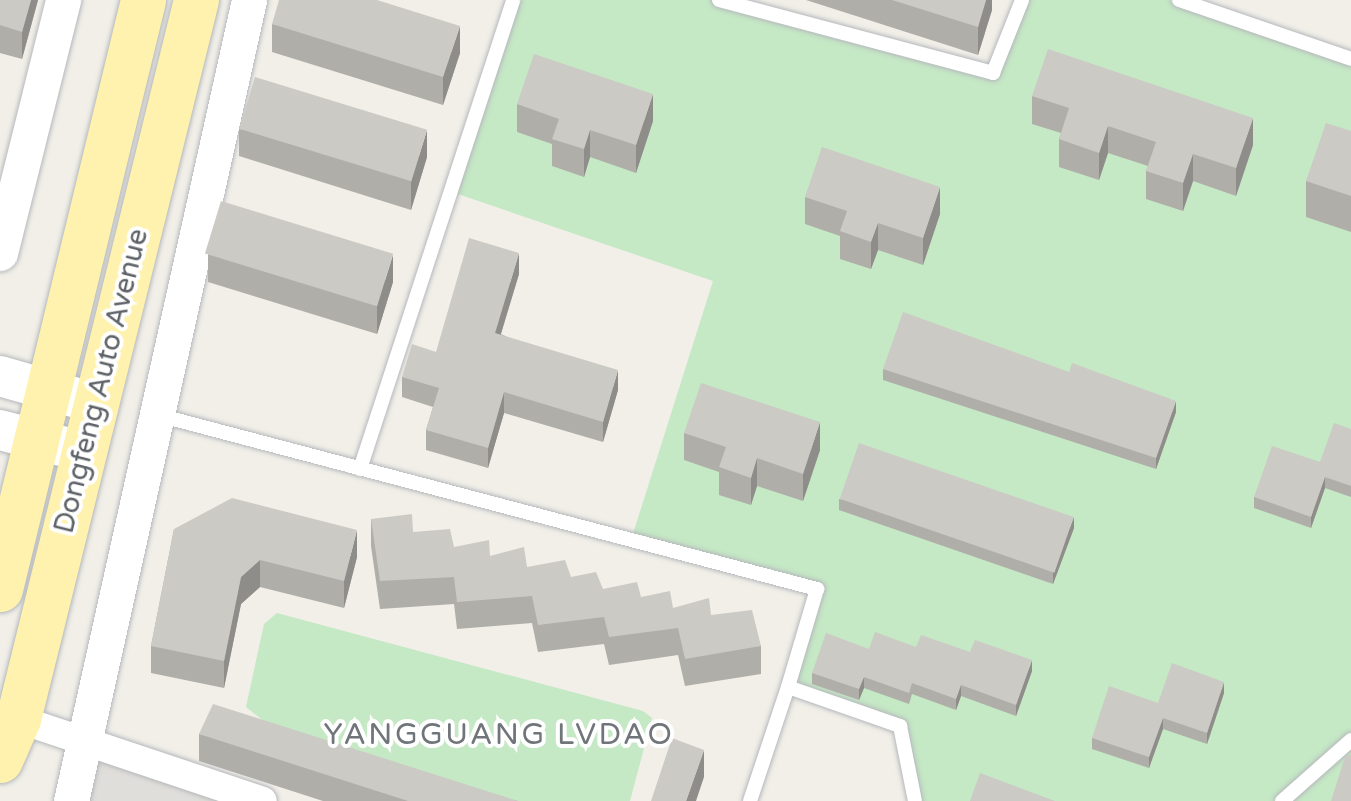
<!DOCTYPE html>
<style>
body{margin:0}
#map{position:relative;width:1351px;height:801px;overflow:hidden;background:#f1efe8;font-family:"Varela Round",sans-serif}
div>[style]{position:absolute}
.industrial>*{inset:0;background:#e0deda}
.green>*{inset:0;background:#c5e8c5}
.roads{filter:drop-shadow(0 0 2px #b5b8bc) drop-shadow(0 0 2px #b5b8bc)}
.service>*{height:14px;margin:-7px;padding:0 7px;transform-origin:7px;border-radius:7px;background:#fff}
.minor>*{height:28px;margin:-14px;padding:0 14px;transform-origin:14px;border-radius:14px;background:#fff}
.tertiary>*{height:35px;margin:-17.5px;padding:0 17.5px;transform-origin:17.5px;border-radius:17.5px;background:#fff}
.secondary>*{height:40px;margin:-20px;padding:0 20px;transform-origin:20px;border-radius:20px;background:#fff}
.primary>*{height:45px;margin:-22.5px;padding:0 22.5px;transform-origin:22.5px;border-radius:22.5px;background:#fff2af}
.wall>*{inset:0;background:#afaea9}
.shaded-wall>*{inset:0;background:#8f8d8a}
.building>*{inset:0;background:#cccac5;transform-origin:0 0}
span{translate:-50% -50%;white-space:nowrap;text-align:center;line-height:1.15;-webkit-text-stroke:8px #fff;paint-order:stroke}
.street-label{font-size:28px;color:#5f6368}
.neighbourhood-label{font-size:30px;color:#70757a;letter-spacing:2.5px}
</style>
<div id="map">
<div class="industrial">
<i style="clip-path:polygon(83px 741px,263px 801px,62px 801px)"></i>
</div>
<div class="green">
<i style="clip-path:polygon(513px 0,719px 0,993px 72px,1022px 0,1179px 0,1351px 59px,1351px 801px,915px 801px,900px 726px,788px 687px,816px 589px,631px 540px,713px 281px,446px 190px)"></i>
<i style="clip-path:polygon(277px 613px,643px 711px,652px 718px,630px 801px,503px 801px,270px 726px,246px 707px,264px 624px)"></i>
</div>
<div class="roads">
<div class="service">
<i style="left:719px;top:0;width:284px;rotate:14.9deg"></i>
<i style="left:993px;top:73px;width:79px;rotate:-68.3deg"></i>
<i style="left:1179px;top:0;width:182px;rotate:18.9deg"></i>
<i style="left:158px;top:415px;width:682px;rotate:14.79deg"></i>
<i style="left:817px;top:589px;width:102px;rotate:106.5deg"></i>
<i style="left:788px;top:687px;width:119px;rotate:19.2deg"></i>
<i style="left:900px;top:726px;width:76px;rotate:78.7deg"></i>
<i style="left:360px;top:469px;width:493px;rotate:-71.9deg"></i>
<i style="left:750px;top:801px;width:120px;rotate:-71.6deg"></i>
<i style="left:1282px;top:801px;width:92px;rotate:-41.5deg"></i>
</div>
<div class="minor">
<i style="left:18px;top:719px;width:258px;rotate:18.5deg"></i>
</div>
<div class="tertiary">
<i style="left:0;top:253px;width:261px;rotate:-76deg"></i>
<i style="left:71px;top:801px;width:821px;rotate:-77.47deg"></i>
</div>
<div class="secondary">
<i style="left:0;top:376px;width:98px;rotate:16deg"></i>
<i style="left:0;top:430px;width:71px;rotate:14.6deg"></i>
</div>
<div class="primary">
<i style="left:0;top:589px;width:606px;rotate:-76.35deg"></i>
<i style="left:0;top:760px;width:45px;rotate:-66.3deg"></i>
<i style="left:18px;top:719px;width:741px;rotate:-76.1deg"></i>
</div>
</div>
<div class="wall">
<i style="clip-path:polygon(0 0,38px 0,22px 59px,0 53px)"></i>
<i style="clip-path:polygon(806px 0,992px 0,992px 10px,978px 55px)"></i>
<i style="clip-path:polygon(272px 24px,460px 53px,443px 105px,272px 52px)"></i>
<i style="clip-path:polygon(1032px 96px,1253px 145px,1236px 196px,1193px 181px,1183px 211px,1146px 199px,1146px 171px,1148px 166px,1108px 153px,1099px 180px,1059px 167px,1059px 139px,1061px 133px,1032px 124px)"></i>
<i style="clip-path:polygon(517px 104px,653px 121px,636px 173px,590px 157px,584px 177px,552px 166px,552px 144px,517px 132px)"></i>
<i style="clip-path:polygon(239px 129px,427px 157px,411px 210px,239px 156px)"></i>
<i style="clip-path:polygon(1351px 131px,1351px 232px,1306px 217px,1306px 181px)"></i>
<i style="clip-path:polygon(805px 197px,940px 214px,923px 265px,878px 250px,871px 269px,840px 259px,840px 236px,805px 224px)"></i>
<i style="clip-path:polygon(208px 254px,393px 282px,377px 334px,208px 282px)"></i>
<i style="clip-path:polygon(519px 274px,501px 334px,618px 390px,603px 442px,504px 413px,488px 468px,426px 450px,426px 430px,433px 407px,402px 397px,402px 377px,436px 352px)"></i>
<i style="clip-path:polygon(883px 369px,1176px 412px,1156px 469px,883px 380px)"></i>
<i style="clip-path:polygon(1351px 429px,1351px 497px,1325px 488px,1311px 528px,1254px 508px,1254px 497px,1320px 462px)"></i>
<i style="clip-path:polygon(684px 433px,820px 450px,803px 501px,757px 486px,751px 505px,719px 495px,719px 472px,684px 460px)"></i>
<i style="clip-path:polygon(839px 499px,1074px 528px,1053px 584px,839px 510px)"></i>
<i style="clip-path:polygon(371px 519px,413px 532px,454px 547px,527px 567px,571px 577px,603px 589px,641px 597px,673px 608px,711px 615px,761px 646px,761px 674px,685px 686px,678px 655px,609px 665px,604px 644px,538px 652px,532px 623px,457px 629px,454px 604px,380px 609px,371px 546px)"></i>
<i style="clip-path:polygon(174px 529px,357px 557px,344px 608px,260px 587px,241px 604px,224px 688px,151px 673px,151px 646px)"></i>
<i style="clip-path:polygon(916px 647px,970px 652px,1032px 671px,1016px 716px,961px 696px,956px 710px,912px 694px,909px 704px,864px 688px,859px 700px,812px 684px,812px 673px)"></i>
<i style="clip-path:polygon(1224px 693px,1207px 744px,1163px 729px,1149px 768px,1092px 749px,1092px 738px,1158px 703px)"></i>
<i style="clip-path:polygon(199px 734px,518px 801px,323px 801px,199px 761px)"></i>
</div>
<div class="shaded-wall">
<i style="clip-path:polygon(31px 0,38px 0,22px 59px,22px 32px)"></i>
<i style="clip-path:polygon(986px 0,992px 0,992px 10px,978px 55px,978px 27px)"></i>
<i style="clip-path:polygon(460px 26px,460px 53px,443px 105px,443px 77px)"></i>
<i style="clip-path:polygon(653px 94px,653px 121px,636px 173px,636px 145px)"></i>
<i style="clip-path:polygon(1253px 118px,1253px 145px,1236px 196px,1236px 168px)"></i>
<i style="clip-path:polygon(1108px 126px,1108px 153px,1099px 180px,1099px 153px)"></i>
<i style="clip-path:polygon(427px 130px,427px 157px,411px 210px,411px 182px)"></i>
<i style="clip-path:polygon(590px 130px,590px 157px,584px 177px,584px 149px)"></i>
<i style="clip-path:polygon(1193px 154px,1193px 181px,1183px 211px,1183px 183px)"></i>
<i style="clip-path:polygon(940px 187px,940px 214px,923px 265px,923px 238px)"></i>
<i style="clip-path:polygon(878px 223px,878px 250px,871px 269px,871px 242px)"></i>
<i style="clip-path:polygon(519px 253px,519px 274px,495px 353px,495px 333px)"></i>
<i style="clip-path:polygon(393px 255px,393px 282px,377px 334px,377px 306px)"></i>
<i style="clip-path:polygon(618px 370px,618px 390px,603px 442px,603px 422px)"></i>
<i style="clip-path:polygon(504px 392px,504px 413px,488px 468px,488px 448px)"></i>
<i style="clip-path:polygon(1176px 401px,1176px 412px,1156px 469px,1156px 458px)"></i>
<i style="clip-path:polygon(820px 422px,820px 450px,803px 501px,803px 474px)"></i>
<i style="clip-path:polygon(757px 458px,757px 486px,751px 505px,751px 478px)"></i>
<i style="clip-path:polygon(1325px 477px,1325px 488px,1311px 528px,1311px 517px)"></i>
<i style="clip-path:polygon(1074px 517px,1074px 528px,1053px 584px,1053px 572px)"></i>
<i style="clip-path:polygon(357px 530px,357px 557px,344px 608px,344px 581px)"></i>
<i style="clip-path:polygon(260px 560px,260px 587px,241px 604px,224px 688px,224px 661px,241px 577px)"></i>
<i style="clip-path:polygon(1032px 660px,1032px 671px,1016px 716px,1016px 705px)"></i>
<i style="clip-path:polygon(864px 677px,864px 688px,859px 700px,859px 689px)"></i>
<i style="clip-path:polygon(1224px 682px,1224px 693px,1207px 744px,1207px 733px)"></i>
<i style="clip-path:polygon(961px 685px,961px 696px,956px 710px,956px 699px)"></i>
<i style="clip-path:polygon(1163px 718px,1163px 729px,1149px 768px,1149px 757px)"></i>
<i style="clip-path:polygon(704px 750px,704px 777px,696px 801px,686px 801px)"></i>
</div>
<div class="building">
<i style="clip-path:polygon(0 0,31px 0,22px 32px,0 25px)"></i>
<i style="clip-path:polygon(279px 0,377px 0,460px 26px,443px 77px,272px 24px)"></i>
<i style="clip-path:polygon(892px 0,986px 0,978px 27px)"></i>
<i style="clip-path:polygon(1048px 49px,1253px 118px,1236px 168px,1193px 154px,1183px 183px,1146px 171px,1156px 142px,1108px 126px,1099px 153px,1059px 139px,1069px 108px,1032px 96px)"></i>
<i style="clip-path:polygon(534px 54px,653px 94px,636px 145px,590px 130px,584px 149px,552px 139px,559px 119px,517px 104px)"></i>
<i style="left:255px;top:77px;width:180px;height:54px;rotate:17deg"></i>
<i style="clip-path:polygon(1326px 123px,1351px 131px,1351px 196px,1306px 181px)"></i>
<i style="clip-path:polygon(822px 147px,940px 187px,923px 238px,878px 223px,871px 242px,840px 231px,847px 211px,805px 197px)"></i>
<i style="left:221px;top:201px;width:180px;height:55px;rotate:17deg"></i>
<i style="clip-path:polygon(469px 238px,519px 253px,495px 333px,618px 370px,603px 422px,504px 392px,488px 448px,426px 430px,439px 388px,402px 377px,412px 344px,436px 352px)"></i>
<i style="clip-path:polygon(903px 312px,1069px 372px,1072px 363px,1176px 401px,1156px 458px,883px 369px)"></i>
<i style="clip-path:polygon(701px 383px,820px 422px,803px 474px,757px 458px,751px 478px,719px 467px,726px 447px,684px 433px)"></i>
<i style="clip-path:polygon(1334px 423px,1351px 429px,1351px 486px,1325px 477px,1311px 517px,1254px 497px,1272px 446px,1320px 462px)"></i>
<i style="left:859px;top:443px;width:227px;height:59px;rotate:19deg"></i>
<i style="clip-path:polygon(232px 498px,357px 530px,344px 581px,260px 560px,241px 577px,224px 661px,151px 646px,174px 529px)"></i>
<i style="clip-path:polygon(412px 514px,413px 532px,450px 529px,454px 547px,489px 540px,490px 556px,524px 547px,527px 567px,565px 560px,571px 577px,596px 572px,603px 589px,637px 582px,641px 597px,670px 591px,673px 608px,709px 598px,711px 615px,752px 610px,761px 646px,685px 659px,678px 628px,609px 637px,604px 617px,538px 625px,532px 596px,457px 602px,454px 577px,380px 581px,371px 519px)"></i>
<i style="clip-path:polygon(875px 632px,916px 647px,921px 635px,970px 652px,975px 640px,1032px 660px,1016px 705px,961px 685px,956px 699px,912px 683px,909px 693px,864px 677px,859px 689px,812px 673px,826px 633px,869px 649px)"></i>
<i style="clip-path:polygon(1172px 663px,1224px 682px,1207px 733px,1163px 718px,1149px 757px,1092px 738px,1109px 686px,1158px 703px)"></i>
<i style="clip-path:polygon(213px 704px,518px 801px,408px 801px,199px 734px)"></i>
<i style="clip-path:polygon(672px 738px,704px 750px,686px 801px,651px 801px)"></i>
<i style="clip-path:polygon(1346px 754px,1351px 756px,1351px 801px,1331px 801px)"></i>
<i style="clip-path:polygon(980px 773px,1055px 801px,970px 801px)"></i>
</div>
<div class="street-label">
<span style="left:101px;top:381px;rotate:-76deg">Dongfeng Auto Avenue</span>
</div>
<div class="neighbourhood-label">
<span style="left:499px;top:735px">YANGGUANG LVDAO</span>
</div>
</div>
